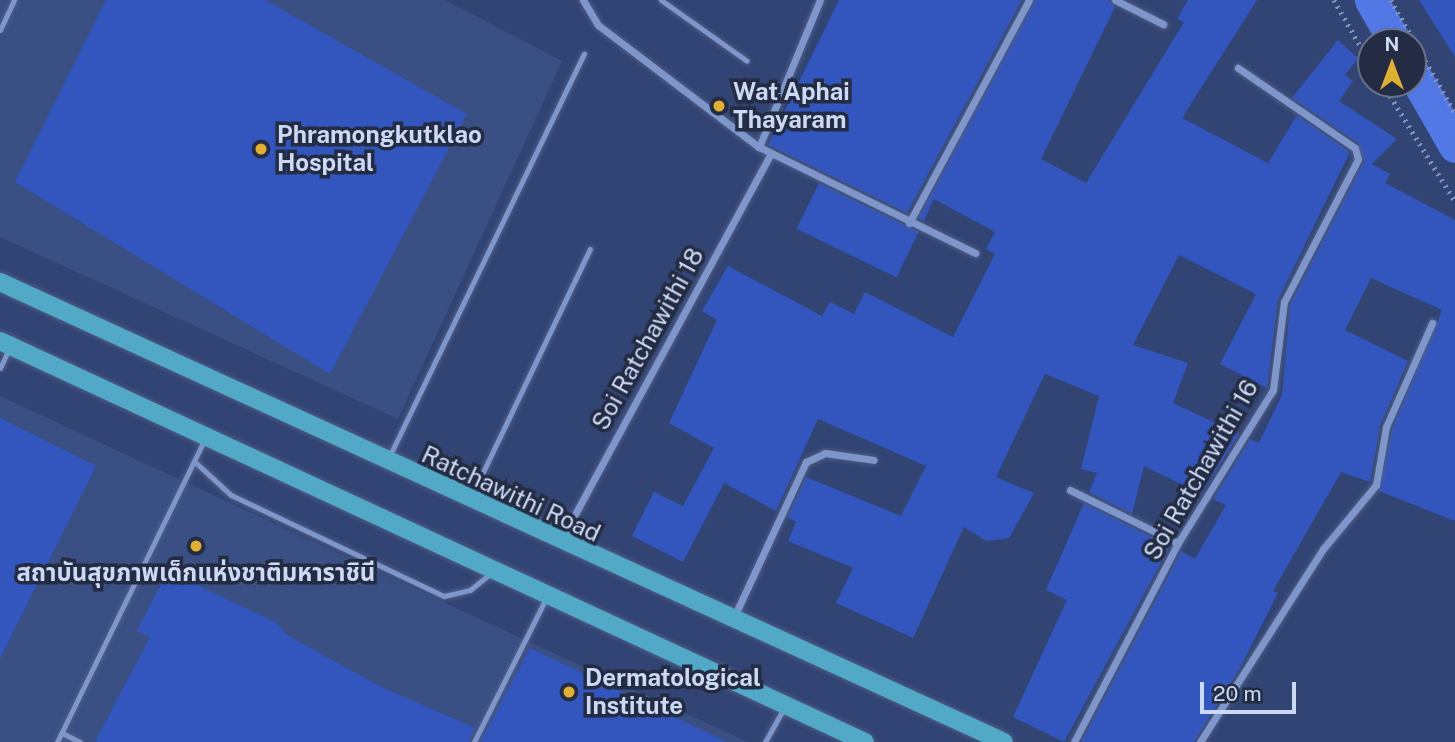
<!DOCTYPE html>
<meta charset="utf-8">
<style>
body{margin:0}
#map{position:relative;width:1455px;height:742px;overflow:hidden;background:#314473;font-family:"Public Sans","Noto Sans Thai",sans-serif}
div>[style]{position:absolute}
.built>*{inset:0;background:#3a4f84}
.canal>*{height:33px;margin:-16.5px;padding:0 16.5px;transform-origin:16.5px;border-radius:16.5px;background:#5178e4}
.building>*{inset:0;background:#3356be;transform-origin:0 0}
.path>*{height:4.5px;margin-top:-2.25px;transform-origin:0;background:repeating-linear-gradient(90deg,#8595ba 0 2px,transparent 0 7px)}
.roads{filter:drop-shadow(0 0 2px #4f5e86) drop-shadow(0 0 2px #4f5e86)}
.lane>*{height:5px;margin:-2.5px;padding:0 2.5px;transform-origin:2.5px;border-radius:2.5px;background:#7f96cb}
.street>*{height:7px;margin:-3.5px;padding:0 3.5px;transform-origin:3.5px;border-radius:3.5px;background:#7f96cb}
.primary>*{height:18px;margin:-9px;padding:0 9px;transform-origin:9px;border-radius:9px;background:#52a9c7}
.dots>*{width:19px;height:19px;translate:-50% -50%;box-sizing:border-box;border:4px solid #232c42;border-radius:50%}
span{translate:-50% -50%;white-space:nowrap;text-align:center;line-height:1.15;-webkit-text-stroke:7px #232c42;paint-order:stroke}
.poi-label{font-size:24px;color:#ccd9f5;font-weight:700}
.left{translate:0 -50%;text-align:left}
.street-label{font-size:24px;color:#ccd9f5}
.north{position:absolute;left:1357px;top:28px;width:70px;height:70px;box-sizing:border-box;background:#232c42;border:2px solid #67718a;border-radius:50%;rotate:0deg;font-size:19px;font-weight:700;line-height:28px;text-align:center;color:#ccd9f5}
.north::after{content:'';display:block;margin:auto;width:24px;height:32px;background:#e0b034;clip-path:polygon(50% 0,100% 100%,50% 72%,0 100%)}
.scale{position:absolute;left:1200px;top:682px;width:96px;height:32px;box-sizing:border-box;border:4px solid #ccd9f5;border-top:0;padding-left:9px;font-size:21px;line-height:24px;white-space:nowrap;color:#ccd9f5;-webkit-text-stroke:5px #232c42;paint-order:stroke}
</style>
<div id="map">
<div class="built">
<i style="clip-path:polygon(0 0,445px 0,562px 61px,398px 419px,0 237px)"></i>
<i style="clip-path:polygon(0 396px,527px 641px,748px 742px,0 742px)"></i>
</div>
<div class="canal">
<i style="left:1371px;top:0;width:48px;rotate:60.3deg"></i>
<i style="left:1413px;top:73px;width:84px;rotate:60.1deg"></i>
</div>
<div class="building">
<i style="clip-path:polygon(106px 0,265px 0,467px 114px,330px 374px,15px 182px)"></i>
<i style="clip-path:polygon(839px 0,1022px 0,907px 213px,768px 145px)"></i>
<i style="clip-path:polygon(1035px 0,1109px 0,1115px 7px,1041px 159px,1086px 183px,1184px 22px,1177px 19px,1188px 0,1257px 0,1182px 118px,1268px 163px,1297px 115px,1350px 152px,1278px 300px,1267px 388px,1220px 364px,1256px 294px,1179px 255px,1133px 345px,1188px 363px,1173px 403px,1239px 434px,1201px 494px,1144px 466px,1132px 514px,1089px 492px,1097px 473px,1081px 469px,1099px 396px,1045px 374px,996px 477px,1034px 493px,1009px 538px,986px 541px,964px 527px,913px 638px,836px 603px,853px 568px,788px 541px,796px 522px,787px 517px,806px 477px,901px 516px,926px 466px,818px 419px,776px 511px,724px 483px,683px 562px,632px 536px,654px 492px,683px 506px,714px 448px,669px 423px,717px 320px,702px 311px,728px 266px,822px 316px,830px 302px,854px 314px,865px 292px,953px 337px,995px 254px,986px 249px,995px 232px,934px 199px,924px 221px,918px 218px)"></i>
<i style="clip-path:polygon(1419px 0,1455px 0,1455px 57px)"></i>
<i style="clip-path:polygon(1338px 40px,1358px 58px,1345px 75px,1353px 81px,1339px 101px,1397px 139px,1372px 164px,1390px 174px,1385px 183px,1455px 220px,1455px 521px,1379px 491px,1392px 429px,1442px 310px,1371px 278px,1345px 330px,1408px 361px,1380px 426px,1370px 482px,1341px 472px,1273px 591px,1278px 593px,1240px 668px,1194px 742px,1081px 742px,1181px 551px,1195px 559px,1226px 505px,1213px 499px,1250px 439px,1259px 443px,1282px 395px,1290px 304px,1364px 161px,1358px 143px,1292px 98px)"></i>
<i style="left:819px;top:183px;width:111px;height:51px;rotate:26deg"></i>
<i style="clip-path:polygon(0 418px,96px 466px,0 659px)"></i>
<i style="clip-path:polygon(1084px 503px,1170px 546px,1064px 742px,1013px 717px,1067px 600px,1046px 590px)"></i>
<i style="clip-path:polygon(168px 571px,277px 623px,287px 635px,379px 686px,475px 728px,469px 742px,95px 742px,150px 637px,137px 631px)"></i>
<i style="clip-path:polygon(530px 648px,727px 742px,480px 742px)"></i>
</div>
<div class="path">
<i style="left:1334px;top:0;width:74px;rotate:60deg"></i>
<i style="left:1391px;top:0;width:130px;rotate:60.5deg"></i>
<i style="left:1383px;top:84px;width:137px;rotate:58.4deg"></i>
</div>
<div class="roads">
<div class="lane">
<i style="left:661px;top:0;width:105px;rotate:35.3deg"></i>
<i style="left:0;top:30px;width:33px;rotate:-65deg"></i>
<i style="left:0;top:368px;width:21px;rotate:-65deg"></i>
<i style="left:389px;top:457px;width:448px;rotate:-64.2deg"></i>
<i style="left:194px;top:461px;width:50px;rotate:42.6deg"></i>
<i style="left:231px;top:495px;width:236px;rotate:25.4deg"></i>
<i style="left:444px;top:596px;width:27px;rotate:-13deg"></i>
<i style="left:470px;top:590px;width:27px;rotate:-39deg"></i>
<i style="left:472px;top:495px;width:273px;rotate:-64.4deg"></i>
<i style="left:62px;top:733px;width:20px;rotate:27deg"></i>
<i style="left:57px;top:742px;width:336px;rotate:-64deg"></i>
<i style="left:474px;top:742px;width:161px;rotate:-63.4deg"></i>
<i style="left:765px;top:742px;width:39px;rotate:-61deg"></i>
</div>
<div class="street">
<i style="left:583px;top:0;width:29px;rotate:59deg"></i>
<i style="left:598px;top:25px;width:202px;rotate:37.2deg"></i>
<i style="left:759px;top:147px;width:241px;rotate:26.1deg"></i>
<i style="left:1115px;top:0;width:54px;rotate:26.6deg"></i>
<i style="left:759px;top:147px;width:159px;rotate:-67.5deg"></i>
<i style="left:909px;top:223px;width:253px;rotate:-61.7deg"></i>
<i style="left:1070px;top:490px;width:120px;rotate:26.1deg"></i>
<i style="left:561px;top:540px;width:439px;rotate:-61.5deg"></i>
<i style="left:734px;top:617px;width:171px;rotate:-65.1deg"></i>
<i style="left:806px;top:462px;width:21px;rotate:-25deg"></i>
<i style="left:825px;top:453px;width:49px;rotate:8.1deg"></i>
<i style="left:1074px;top:742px;width:225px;rotate:-62.4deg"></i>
<i style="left:1178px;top:543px;width:180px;rotate:-58.2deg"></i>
<i style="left:1273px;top:390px;width:89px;rotate:-82.9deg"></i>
<i style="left:1284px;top:302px;width:161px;rotate:-62.6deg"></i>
<i style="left:1358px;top:159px;width:11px;rotate:-105deg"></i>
<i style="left:1355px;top:148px;width:142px;rotate:-145.6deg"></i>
<i style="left:1200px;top:742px;width:229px;rotate:-57.5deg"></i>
<i style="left:1323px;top:549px;width:83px;rotate:-50.4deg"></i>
<i style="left:1376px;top:485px;width:59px;rotate:-80.2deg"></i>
<i style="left:1386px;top:427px;width:114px;rotate:-66.1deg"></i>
</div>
<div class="primary">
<i style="left:0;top:282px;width:1104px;rotate:24.62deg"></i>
<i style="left:0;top:341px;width:953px;rotate:24.87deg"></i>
</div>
</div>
<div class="dots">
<i style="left:719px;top:106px;background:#e0b034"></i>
<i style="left:261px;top:149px;background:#e0b034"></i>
<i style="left:196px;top:546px;background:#e0b034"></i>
<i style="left:569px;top:692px;background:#e0b034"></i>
</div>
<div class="poi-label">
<span class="left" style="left:733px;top:106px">Wat Aphai<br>Thayaram</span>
<span class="left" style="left:277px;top:149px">Phramongkutklao<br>Hospital</span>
<span style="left:196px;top:573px">สถาบันสุขภาพเด็กแห่งชาติมหาราชินี</span>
<span class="left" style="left:585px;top:692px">Dermatological<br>Institute</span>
</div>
<div class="street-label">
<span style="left:648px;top:339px;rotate:-61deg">Soi Ratchawithi 18</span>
<span style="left:1201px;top:470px;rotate:-60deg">Soi Ratchawithi 16</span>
<span style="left:511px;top:494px;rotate:25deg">Ratchawithi Road</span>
</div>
<div class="north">N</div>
<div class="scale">20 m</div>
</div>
